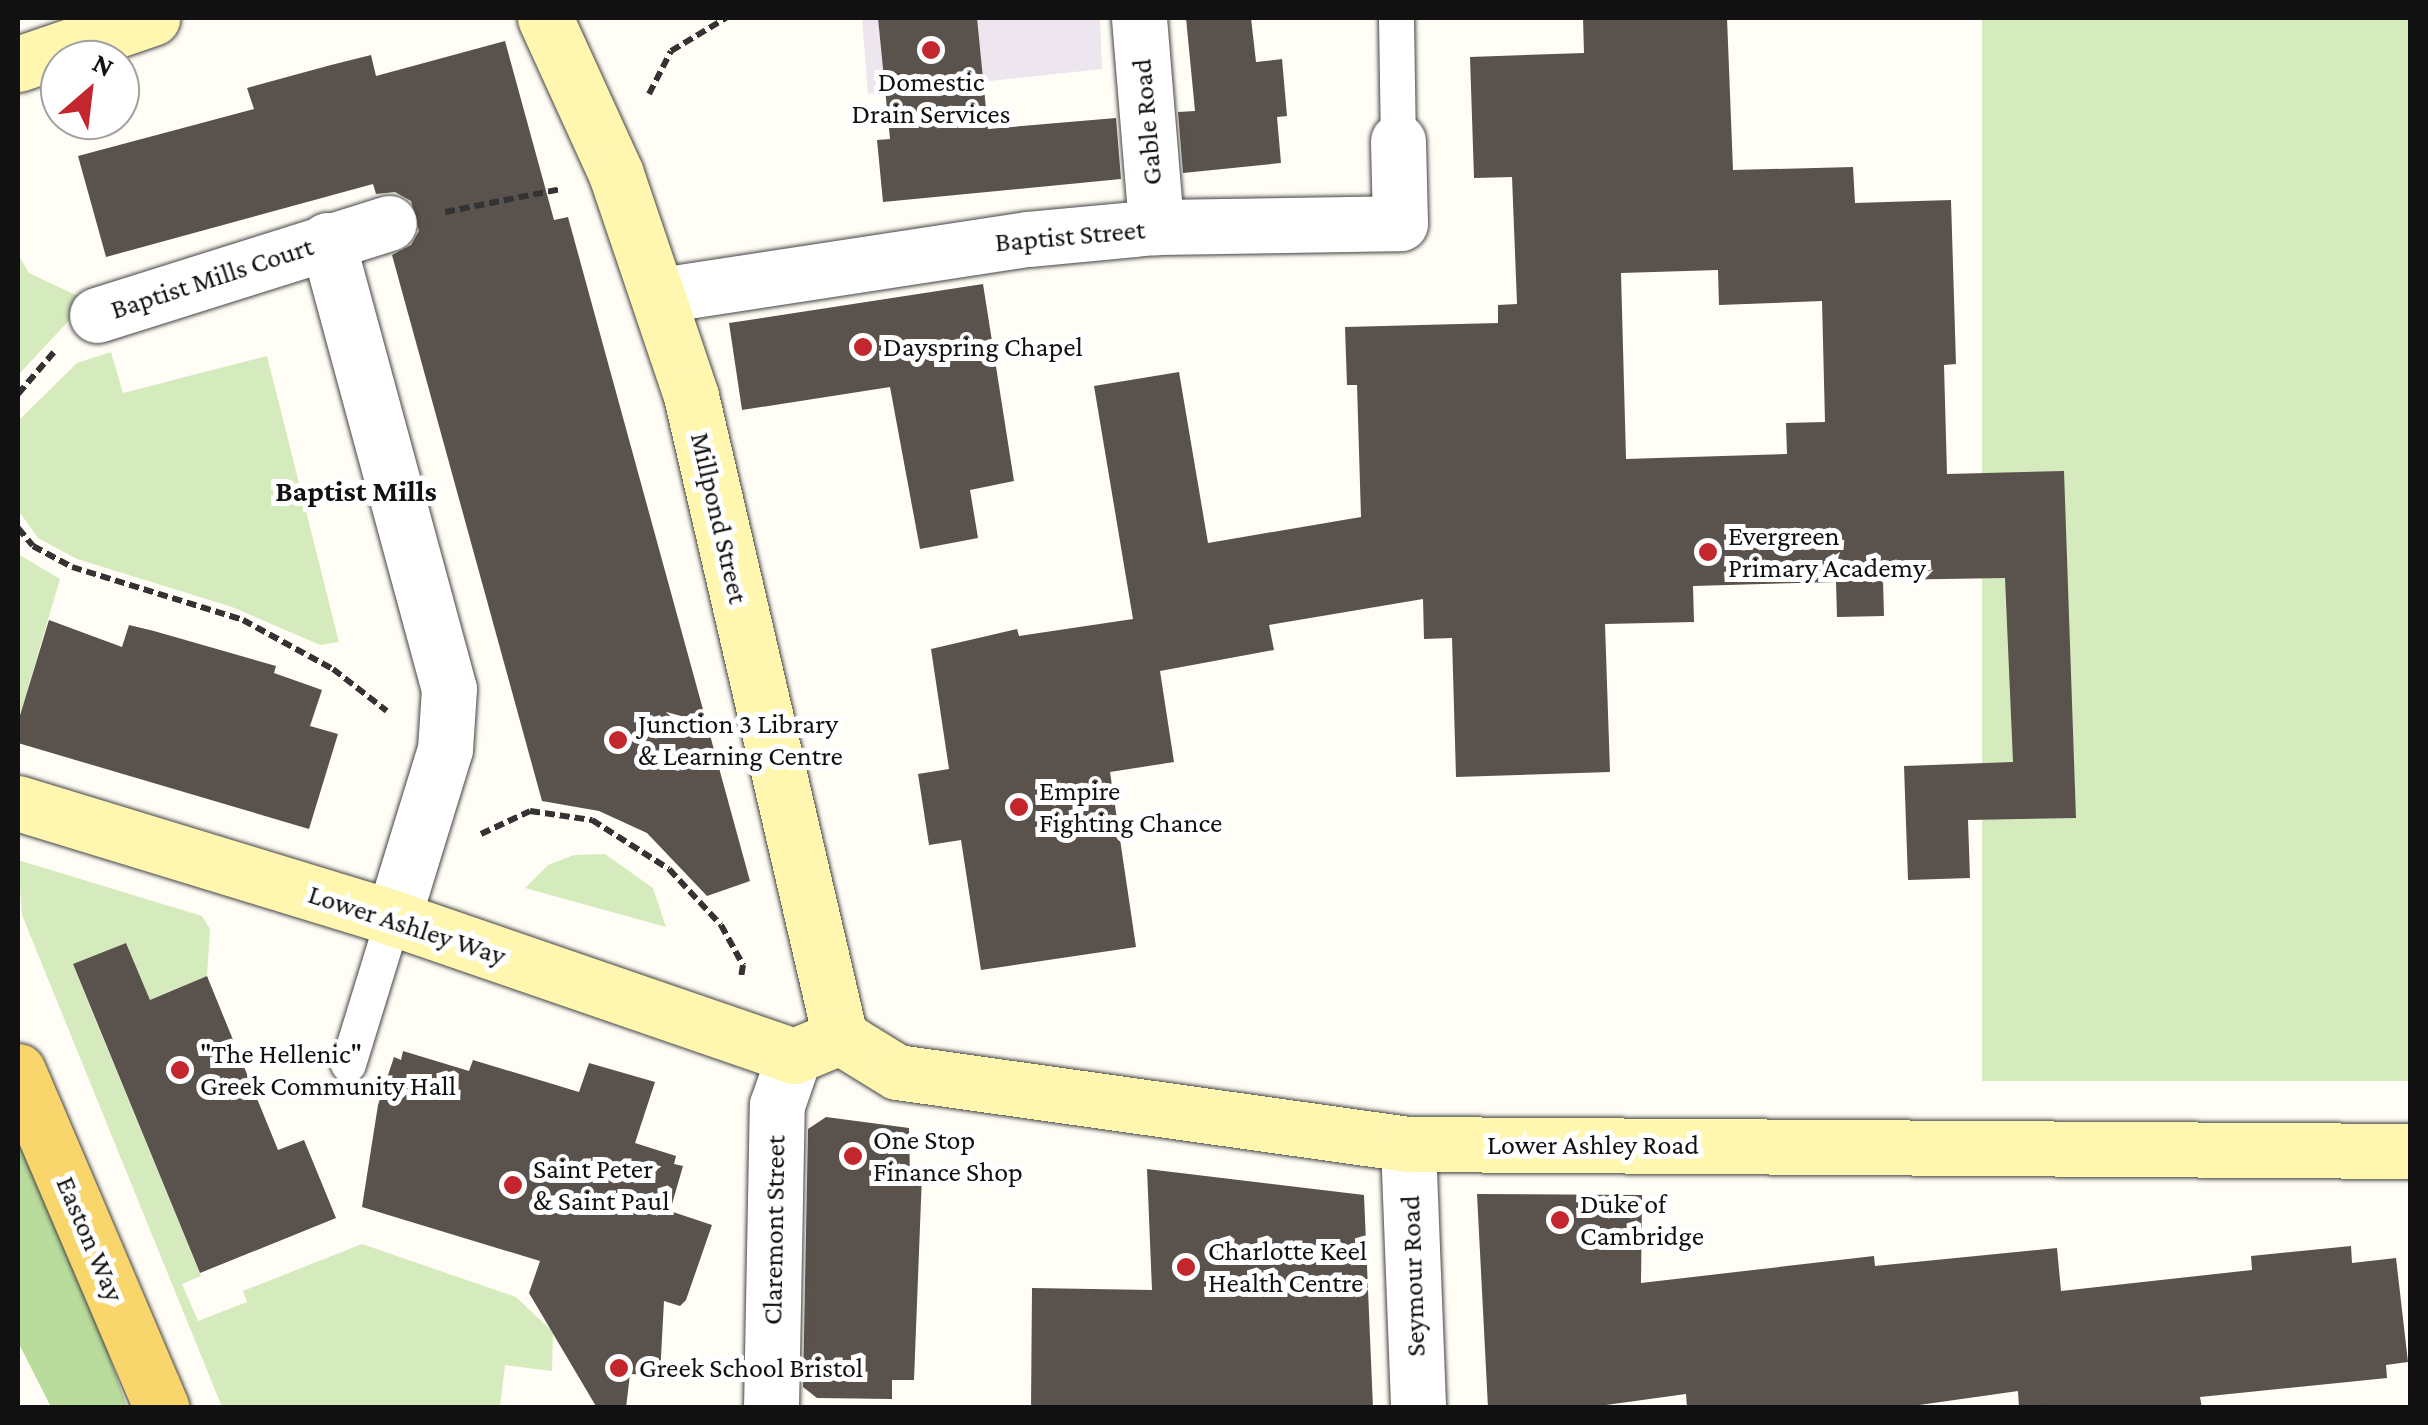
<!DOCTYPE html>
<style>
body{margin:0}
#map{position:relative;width:2428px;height:1425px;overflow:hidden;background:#fffdf5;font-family:"Crimson Pro",serif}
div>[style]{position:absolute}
.industrial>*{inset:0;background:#eee6ef}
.green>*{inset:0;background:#d5ebbd;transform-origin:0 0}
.forest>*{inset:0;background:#b9dc9c}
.building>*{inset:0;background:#5a524d}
.path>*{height:6px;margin-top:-3px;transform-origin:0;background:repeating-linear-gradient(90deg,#333 0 10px,transparent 0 15px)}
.roads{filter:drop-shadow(0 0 2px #444) drop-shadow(0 0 2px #444)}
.lane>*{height:35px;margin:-17.5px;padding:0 17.5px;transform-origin:17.5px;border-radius:17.5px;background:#fff}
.street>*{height:55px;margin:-27.5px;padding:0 27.5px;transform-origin:27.5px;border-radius:27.5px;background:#fff}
.secondary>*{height:55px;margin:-27.5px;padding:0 27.5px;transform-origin:27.5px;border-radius:27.5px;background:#fff6b0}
.primary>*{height:55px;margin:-27.5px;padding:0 27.5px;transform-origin:27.5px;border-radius:27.5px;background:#f9d66b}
.dots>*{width:28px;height:28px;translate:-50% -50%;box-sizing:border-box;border:5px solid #fff;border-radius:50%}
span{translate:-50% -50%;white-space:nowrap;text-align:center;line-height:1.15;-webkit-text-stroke:10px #fff;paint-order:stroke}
.poi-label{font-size:28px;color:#111}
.left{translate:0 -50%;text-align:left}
.street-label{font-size:28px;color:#111}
.neighbourhood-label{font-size:30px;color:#111;font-weight:700}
.frame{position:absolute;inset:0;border:20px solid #111;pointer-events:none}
.north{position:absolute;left:40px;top:40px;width:100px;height:100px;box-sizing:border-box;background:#fff;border:2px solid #a0a0a0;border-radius:50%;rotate:28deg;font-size:28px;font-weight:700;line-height:40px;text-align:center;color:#111}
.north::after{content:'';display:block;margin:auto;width:35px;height:45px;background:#c4262e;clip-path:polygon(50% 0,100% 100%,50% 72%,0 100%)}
</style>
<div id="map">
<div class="industrial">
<i style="clip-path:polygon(862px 18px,1100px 18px,1102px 69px,868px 94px)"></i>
</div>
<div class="green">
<i style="left:1982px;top:18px;width:428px;height:1063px"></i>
<i style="clip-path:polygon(18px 254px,29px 273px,78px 296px,78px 311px,18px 375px)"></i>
<i style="clip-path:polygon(111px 352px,123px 393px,267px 356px,339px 642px,320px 645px,232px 607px,77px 559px,38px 538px,18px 510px,18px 421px,77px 363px)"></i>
<i style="clip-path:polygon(18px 554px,60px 579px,18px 722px)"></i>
<i style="clip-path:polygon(605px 854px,653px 888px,666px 927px,525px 888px,548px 865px,574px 855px)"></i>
<i style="clip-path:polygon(18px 860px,202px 916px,210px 929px,207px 976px,150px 1000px,126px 943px,73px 965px,201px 1276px,182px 1284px,198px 1321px,247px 1302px,243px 1291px,362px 1244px,516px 1297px,553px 1332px,552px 1371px,505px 1365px,500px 1407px,222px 1407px,22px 915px)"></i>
</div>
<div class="forest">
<i style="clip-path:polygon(18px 1106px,31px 1131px,127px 1407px,51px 1407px,18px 1342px)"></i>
</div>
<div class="building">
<i style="clip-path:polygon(878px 18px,977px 18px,988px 129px,1116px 118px,1121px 179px,883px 202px,877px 140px,890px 139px)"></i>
<i style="clip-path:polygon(1186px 18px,1251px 18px,1256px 62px,1282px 59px,1287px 116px,1277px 117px,1281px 163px,1183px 173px,1178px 112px,1195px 111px)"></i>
<i style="clip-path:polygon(evenodd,1583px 18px,1727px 18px,1733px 170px,1853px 167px,1855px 203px,1951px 200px,1956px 364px,1944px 365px,1947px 474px,2064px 471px,2076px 818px,1968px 820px,1970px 878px,1908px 880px,1904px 766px,2013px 762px,2005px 578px,1883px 580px,1884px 616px,1837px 617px,1836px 582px,1693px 586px,1694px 622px,1605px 624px,1610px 772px,1456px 777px,1452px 638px,1424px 639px,1423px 599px,1269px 625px,1274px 650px,1160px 671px,1174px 762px,1110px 772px,1136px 947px,981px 970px,961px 840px,929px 845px,918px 774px,949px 769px,931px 649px,1017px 629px,1019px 636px,1133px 619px,1094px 386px,1179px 372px,1208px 543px,1361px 517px,1357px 385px,1347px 385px,1345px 327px,1498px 323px,1498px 305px,1517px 304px,1512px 177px,1474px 178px,1470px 57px,1584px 53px,1583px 18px,1718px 270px,1719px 305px,1822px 301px,1825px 422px,1786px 423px,1787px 454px,1626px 459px,1621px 273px,1718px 270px)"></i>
<i style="clip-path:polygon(505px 41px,554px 220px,568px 217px,750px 881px,707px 896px,647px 833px,599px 811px,542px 801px,392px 255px,411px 245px,419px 231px,411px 201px,395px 192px,376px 194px,373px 184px,106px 257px,78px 156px,254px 109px,247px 88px,331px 65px,371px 55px,376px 76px)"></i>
<i style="clip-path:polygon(983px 284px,1014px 481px,970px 490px,978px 538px,920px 549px,890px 387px,742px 410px,729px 323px)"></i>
<i style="clip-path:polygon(49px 620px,122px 647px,129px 625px,154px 631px,276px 666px,274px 673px,322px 690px,310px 726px,338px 734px,309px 829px,18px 743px,18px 722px)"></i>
<i style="clip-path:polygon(126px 943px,150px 1000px,207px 976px,278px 1150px,304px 1140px,336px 1218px,200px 1273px,73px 964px)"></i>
<i style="clip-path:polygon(403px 1051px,469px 1071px,473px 1060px,579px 1092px,589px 1063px,655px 1082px,635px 1143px,676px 1156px,674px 1164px,683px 1166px,670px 1211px,712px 1225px,686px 1300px,680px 1306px,664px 1301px,660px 1375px,630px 1374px,626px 1408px,597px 1408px,529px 1293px,540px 1261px,362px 1207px,378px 1105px,394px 1057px,401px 1060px)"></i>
<i style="clip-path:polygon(826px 1117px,909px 1128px,910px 1175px,922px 1175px,914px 1380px,892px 1380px,892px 1399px,817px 1398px,803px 1387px,808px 1129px)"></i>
<i style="clip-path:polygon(1147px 1169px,1364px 1195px,1373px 1408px,1031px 1408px,1032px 1288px,1152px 1290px)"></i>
<i style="clip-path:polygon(1477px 1194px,1642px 1195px,1641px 1283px,1874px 1256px,1875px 1266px,2057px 1248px,2061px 1291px,2252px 1270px,2251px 1256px,2351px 1246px,2352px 1263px,2396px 1258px,2408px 1362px,2386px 1365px,2387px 1378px,2200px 1397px,2202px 1408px,2019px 1408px,2018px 1391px,1898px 1408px,1687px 1408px,1686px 1394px,1584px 1408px,1488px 1408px)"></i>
</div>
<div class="path">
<i style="left:649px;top:94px;width:48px;rotate:-62.9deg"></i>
<i style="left:671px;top:51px;width:64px;rotate:-31deg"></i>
<i style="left:445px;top:212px;width:118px;rotate:-11.2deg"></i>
<i style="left:18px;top:394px;width:55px;rotate:-49.4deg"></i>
<i style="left:18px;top:528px;width:23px;rotate:50deg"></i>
<i style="left:33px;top:546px;width:44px;rotate:28.3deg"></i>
<i style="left:72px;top:567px;width:179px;rotate:17.2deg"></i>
<i style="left:243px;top:620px;width:102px;rotate:28.6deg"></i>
<i style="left:333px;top:669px;width:68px;rotate:37.9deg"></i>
<i style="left:481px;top:834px;width:54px;rotate:-25.1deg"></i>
<i style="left:530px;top:811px;width:63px;rotate:8.3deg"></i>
<i style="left:592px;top:820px;width:91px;rotate:32.5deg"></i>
<i style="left:669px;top:869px;width:76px;rotate:47.1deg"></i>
<i style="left:721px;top:925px;width:46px;rotate:61.2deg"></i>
<i style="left:743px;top:965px;width:12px;rotate:99deg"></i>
<i style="left:2039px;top:1405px;width:3px;rotate:72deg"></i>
</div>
<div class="roads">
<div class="lane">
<i style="left:1396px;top:18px;width:123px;rotate:89.1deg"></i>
<i style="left:348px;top:1064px;width:153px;rotate:-72.9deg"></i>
</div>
<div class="street">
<i style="left:1139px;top:18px;width:210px;rotate:85.3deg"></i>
<i style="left:327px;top:240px;width:465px;rotate:74.8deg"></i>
<i style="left:449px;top:689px;width:60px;rotate:93.8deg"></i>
<i style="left:445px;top:749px;width:177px;rotate:107.1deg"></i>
<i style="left:661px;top:295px;width:371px;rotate:-8.7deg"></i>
<i style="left:1028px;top:239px;width:129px;rotate:-5.4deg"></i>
<i style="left:1156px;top:227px;width:244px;rotate:-0.9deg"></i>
<i style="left:1400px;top:223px;width:82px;rotate:-91.4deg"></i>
<i style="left:97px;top:315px;width:306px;rotate:-17.5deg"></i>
<i style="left:1408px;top:1144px;width:264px;rotate:87.8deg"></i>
<i style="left:771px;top:1408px;width:303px;rotate:-88.9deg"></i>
<i style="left:777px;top:1105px;width:52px;rotate:-70.9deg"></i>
</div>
<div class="secondary">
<i style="left:545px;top:18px;width:171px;rotate:65.5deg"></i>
<i style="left:616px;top:174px;width:234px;rotate:71.3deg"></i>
<i style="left:691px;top:396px;width:658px;rotate:76.91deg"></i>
<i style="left:18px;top:64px;width:142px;rotate:-18.9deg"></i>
<i style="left:18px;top:803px;width:392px;rotate:17deg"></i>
<i style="left:393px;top:918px;width:424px;rotate:19deg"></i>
<i style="left:794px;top:1056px;width:50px;rotate:-22.4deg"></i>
<i style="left:840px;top:1037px;width:67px;rotate:31.6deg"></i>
<i style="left:897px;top:1072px;width:516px;rotate:8.02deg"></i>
<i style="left:1408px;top:1144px;width:1002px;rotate:0.4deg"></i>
</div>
<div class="primary">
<i style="left:18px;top:1071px;width:366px;rotate:66.9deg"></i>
</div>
</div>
<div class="dots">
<i style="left:931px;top:50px;background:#c4262e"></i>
<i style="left:863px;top:347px;background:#c4262e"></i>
<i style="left:1708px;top:552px;background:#c4262e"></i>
<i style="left:618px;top:740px;background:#c4262e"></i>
<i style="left:1019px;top:807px;background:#c4262e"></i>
<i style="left:180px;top:1070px;background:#c4262e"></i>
<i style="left:853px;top:1156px;background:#c4262e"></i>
<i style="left:513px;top:1185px;background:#c4262e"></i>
<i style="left:1560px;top:1220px;background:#c4262e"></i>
<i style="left:1186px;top:1267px;background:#c4262e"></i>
<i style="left:619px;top:1368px;background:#c4262e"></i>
</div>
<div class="poi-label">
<span style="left:931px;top:98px">Domestic<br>Drain Services</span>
<span class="left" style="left:883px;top:347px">Dayspring Chapel</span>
<span class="left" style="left:1728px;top:552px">Evergreen<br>Primary Academy</span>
<span class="left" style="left:638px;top:740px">Junction 3 Library<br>&amp; Learning Centre</span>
<span class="left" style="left:1039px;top:807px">Empire<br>Fighting Chance</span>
<span class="left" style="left:200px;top:1070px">"The Hellenic"<br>Greek Community Hall</span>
<span class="left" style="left:873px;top:1156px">One Stop<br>Finance Shop</span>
<span class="left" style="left:533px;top:1185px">Saint Peter<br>&amp; Saint Paul</span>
<span class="left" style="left:1580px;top:1220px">Duke of<br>Cambridge</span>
<span class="left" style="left:1208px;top:1267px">Charlotte Keel<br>Health Centre</span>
<span class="left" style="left:639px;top:1368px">Greek School Bristol</span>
</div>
<div class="street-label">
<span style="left:1147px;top:122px;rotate:-95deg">Gable Road</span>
<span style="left:1070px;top:236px;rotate:-5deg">Baptist Street</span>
<span style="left:212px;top:278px;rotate:-18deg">Baptist Mills Court</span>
<span style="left:719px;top:518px;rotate:77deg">Millpond Street</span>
<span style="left:407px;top:925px;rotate:18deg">Lower Ashley Way</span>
<span style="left:1593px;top:1145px">Lower Ashley Road</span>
<span style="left:774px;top:1230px;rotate:-89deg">Claremont Street</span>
<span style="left:90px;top:1239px;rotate:67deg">Easton Way</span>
<span style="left:1413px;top:1276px;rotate:-92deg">Seymour Road</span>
</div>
<div class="neighbourhood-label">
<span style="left:356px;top:491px">Baptist Mills</span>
</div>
<div class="frame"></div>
<div class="north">N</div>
</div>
